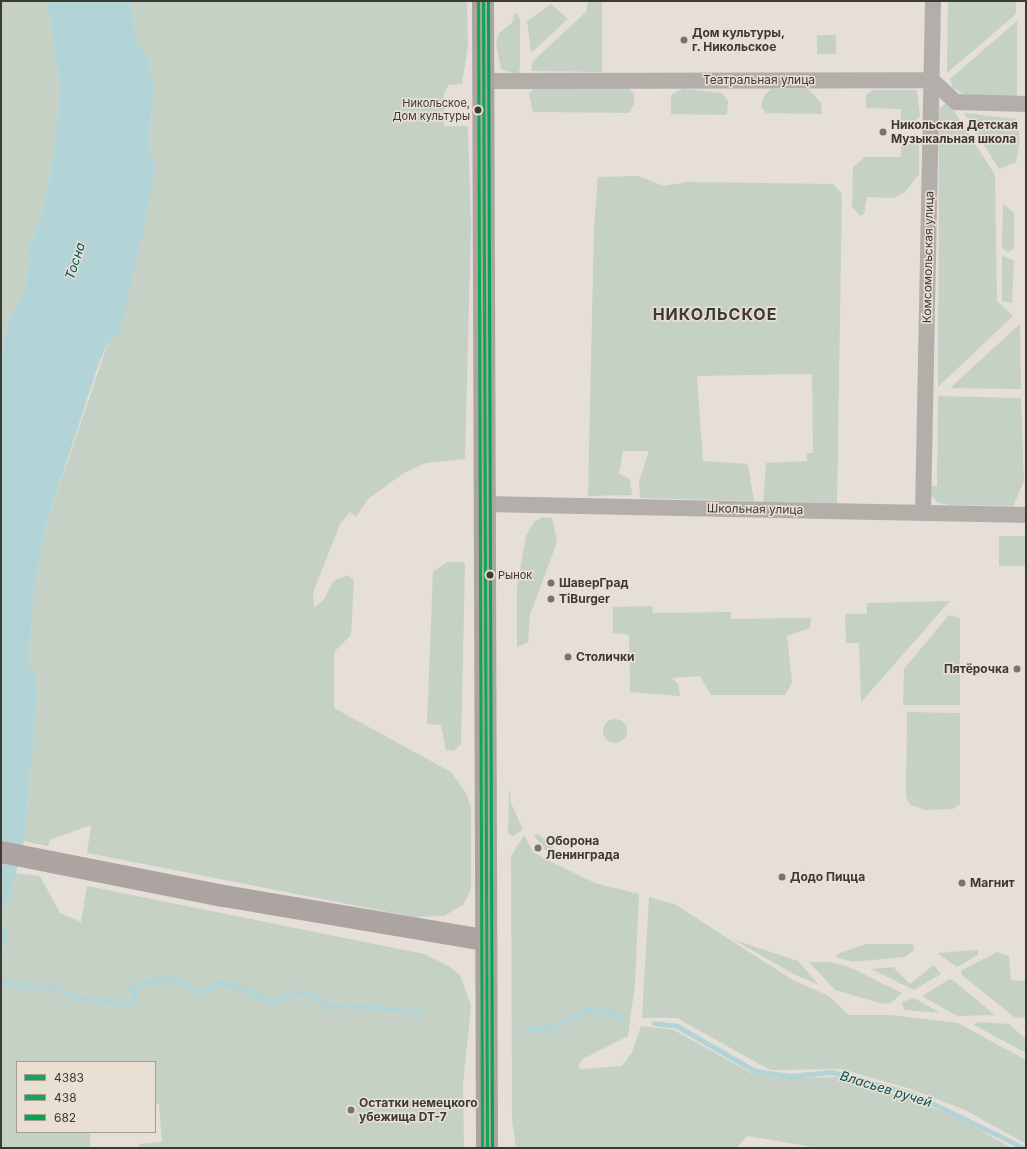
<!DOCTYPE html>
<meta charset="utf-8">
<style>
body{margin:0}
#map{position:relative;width:1027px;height:1149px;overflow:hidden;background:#e5dfd8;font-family:Inter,sans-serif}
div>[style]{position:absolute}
.green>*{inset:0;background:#c5d1c5;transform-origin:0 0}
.round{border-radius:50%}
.water>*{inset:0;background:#b2d4d6}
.stream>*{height:5px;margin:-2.5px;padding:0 2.5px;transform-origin:2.5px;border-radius:2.5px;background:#b2d4d6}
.street>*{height:16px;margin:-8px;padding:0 8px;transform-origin:8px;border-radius:8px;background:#b4aeab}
.secondary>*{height:22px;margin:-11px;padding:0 11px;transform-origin:11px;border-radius:11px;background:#aba4a0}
.bus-1>*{height:3px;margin:-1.5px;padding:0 1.5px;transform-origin:1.5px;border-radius:1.5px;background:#10a855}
.bus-2>*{height:3px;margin:-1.5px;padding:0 1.5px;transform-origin:1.5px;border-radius:1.5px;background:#10a855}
.bus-3>*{height:3px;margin:-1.5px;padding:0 1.5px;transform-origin:1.5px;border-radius:1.5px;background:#00a651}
.dots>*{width:11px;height:11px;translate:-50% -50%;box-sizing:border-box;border:2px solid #eadfd3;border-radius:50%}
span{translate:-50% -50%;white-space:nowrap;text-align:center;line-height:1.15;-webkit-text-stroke:3px #eadfd3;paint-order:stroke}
.bus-label{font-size:11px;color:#3d3934}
.right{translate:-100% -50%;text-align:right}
.left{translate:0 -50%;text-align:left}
.poi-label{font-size:12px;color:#3d3934;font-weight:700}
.street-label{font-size:12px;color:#3d3934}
.water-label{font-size:13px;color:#025158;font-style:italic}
.district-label{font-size:16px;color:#3d3934;font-weight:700;letter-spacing:1px}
.frame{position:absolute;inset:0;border:2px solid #3d3934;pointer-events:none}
.legend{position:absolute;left:16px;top:1061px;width:140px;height:72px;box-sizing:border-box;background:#eadfd3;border:1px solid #a59d93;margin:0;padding:5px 7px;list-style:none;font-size:12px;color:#3d3934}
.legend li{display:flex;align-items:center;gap:8px;height:20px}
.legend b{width:20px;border:1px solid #a59d93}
</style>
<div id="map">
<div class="green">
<i style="clip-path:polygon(1px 1px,47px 1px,60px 89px,52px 166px,42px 215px,27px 251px,29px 264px,23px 293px,8px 322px,1px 359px)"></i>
<i style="clip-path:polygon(131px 1px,467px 1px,468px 46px,462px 84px,449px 85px,444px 93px,444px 126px,468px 126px,471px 226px,465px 459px,426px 463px,404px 473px,368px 499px,356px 517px,350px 512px,340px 524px,313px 593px,314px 608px,325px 598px,333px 581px,348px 575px,354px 580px,351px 635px,334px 652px,334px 708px,451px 772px,467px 795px,471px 808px,471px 889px,464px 904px,444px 916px,414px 917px,87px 853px,91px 825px,50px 840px,48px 846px,24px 841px,37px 703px,36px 673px,29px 667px,33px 598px,47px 521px,109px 340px,156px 168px,149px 145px,154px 85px,148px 56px,137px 41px)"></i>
<i style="clip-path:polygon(588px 1px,602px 1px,602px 72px,531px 71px,533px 61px,586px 12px)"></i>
<i style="clip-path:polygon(948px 1px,1016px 1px,1016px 14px,947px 73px)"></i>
<i style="left:1025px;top:1px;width:1px;height:99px"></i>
<i style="clip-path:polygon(551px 4px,568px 19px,531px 53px,527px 21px)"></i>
<i style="clip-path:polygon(515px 12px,520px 19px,520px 65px,519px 73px,515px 74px,501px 69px,496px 44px,499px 33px,512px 23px)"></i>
<i style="clip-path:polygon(1017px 21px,1017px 98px,967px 96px,953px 88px,950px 79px)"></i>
<i style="left:817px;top:35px;width:19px;height:19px"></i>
<i style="clip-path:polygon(535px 88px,628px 88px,634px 94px,634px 104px,629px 113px,533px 112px,529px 94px)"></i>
<i style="clip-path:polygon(683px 89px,722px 93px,728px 101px,727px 115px,671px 114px,671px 95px)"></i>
<i style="clip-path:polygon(771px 89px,808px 89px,821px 103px,822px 114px,766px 113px,761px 107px,764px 96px)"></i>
<i style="clip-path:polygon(873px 90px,917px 90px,920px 116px,914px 122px,901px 123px,901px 109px,866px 108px,866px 95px)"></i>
<i style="clip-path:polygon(945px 104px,950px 105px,995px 175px,997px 301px,1013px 316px,938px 387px,939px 109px)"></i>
<i style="clip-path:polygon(964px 113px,1017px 119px,1020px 140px,1016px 162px,999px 169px)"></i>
<i style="clip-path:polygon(912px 138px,919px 141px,919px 174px,905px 192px,893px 198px,867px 197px,864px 214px,860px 216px,852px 207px,853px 167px,865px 157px,901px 157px,901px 141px)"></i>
<i style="clip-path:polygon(638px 176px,664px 186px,687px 182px,833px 184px,842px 194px,837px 503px,763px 502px,766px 463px,807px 461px,807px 453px,813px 453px,812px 374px,697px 376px,703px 461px,748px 464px,754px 501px,640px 498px,639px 481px,649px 451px,623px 451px,619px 474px,630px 479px,632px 495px,588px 496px,594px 226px,598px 177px)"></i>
<i style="clip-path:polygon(1003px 204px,1014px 213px,1014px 249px,1008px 252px,1002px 248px)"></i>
<i style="clip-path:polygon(1002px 255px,1014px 261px,1012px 303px,1002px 301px)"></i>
<i style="clip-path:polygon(1020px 324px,1021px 389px,950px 388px)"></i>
<i style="clip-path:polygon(938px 396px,1021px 398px,1024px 481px,1013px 506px,951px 505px,938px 503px,931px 495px,931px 486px,937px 486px)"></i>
<i style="clip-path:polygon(543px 517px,552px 518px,557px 542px,530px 615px,528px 642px,517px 647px,517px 587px,526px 536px,534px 522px)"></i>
<i style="left:999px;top:536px;width:27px;height:30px"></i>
<i style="clip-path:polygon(448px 562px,463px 562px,465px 565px,461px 744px,454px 751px,446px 750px,441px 725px,427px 724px,433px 571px)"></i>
<i style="clip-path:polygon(950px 601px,861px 702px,859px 643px,846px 643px,845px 614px,867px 614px,867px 603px)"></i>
<i style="clip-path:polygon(652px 606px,653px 613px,731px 612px,731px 619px,811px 618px,810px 628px,787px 636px,792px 682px,785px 695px,711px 695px,700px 676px,672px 678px,678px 684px,680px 696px,630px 692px,629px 635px,613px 633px,613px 607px)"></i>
<i style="clip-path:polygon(949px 615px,960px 618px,960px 705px,903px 705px,904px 669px)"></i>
<i style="clip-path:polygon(907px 712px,960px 713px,960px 804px,953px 809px,925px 810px,909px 804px,906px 796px)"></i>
<i class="round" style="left:603px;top:719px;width:24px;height:24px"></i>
<i style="clip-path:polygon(509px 786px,511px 803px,523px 830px,513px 836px,508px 833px)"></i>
<i style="clip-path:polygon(538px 834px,553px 847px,559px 854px,551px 857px,534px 836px)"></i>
<i style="clip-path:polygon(524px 835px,533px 852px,545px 859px,595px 883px,639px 894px,635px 984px,628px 1036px,583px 1059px,578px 1065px,580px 1069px,622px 1066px,632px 1052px,641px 1026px,674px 1030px,753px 1074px,791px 1078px,836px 1077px,912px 1099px,962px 1120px,1012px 1148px,819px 1148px,747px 1136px,736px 1148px,516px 1148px,512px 1119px,511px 856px)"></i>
<i style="clip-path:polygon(16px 873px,40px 876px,60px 913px,81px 922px,87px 886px,424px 954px,447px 965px,460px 975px,471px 1006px,463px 1084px,464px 1148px,140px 1148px,139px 1144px,162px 1142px,159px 1104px,155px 1104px,155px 1062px,17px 1062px,17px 1132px,90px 1132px,90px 1148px,1px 1148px,1px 956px,8px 935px,1px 924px,1px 912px,10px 897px)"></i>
<i style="clip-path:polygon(649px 897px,676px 905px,793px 980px,829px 996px,849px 1015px,891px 1015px,958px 1023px,1026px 1060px,1026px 1144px,965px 1110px,911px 1089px,841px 1069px,770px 1070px,677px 1018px,642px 1018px)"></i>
<i style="clip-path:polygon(732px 939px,798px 961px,819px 985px,794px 974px)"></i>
<i style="clip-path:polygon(866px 944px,913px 944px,914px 950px,905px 957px,852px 962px,836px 957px,837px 954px)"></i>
<i style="clip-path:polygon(978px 950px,978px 955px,957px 967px,937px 953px)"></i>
<i style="clip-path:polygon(997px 952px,1009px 956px,1011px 980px,1026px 981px,1026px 1018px,1014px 1017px,961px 974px,962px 970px)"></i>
<i style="clip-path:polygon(809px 962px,831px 962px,849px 967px,902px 993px,891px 1003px,883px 1004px,835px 990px)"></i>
<i style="clip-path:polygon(934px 965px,941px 974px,914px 990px,871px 969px,893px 967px,910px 984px)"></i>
<i style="clip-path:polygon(950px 979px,954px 981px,995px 1015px,957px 1016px,922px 996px)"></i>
<i style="clip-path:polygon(914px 998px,937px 1011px,939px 1013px,904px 1010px,902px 1002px)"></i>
<i style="clip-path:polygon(977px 1022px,1009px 1024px,1026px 1039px,1026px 1053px,974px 1025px)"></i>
</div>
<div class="water">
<i style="clip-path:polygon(47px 1px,131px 1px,137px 41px,148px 56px,154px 85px,149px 145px,156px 168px,121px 332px,109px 340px,98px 366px,47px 521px,33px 598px,29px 667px,36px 673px,37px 703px,24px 841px,10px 897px,1px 912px,1px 359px,8px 322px,23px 293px,29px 264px,27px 251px,42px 215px,52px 166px,60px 89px)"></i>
<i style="clip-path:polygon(1px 924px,8px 935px,1px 956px)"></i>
</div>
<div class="stream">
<i style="left:1px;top:979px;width:19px;rotate:21deg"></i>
<i style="left:19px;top:986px;width:34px;rotate:2deg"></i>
<i style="left:53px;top:987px;width:27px;rotate:24deg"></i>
<i style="left:78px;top:998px;width:49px;rotate:5.8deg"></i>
<i style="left:127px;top:1003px;width:10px;rotate:-24deg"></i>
<i style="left:136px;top:999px;width:13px;rotate:-108deg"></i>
<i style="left:132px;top:987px;width:11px;rotate:-22deg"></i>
<i style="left:142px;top:983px;width:25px;rotate:-11deg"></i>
<i style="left:167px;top:978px;width:39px;rotate:21deg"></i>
<i style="left:203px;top:992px;width:18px;rotate:-34deg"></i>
<i style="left:218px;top:982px;width:31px;rotate:15deg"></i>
<i style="left:248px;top:990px;width:28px;rotate:27deg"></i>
<i style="left:273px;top:1003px;width:28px;rotate:-23deg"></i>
<i style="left:299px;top:992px;width:18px;rotate:16deg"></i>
<i style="left:316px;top:997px;width:15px;rotate:42deg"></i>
<i style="left:327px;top:1007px;width:23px;rotate:-5deg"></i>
<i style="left:350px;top:1005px;width:70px;rotate:5.7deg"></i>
<i style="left:654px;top:1023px;width:23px;rotate:7deg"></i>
<i style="left:677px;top:1026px;width:90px;rotate:30deg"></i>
<i style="left:755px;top:1071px;width:34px;rotate:8deg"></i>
<i style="left:789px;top:1076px;width:43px;rotate:-5.3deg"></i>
<i style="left:832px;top:1072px;width:84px;rotate:15.2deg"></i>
<i style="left:913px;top:1094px;width:123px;rotate:25.9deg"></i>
<i style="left:527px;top:1028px;width:23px;rotate:2deg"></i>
<i style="left:550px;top:1029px;width:41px;rotate:-27.8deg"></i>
<i style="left:586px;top:1010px;width:29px;rotate:6deg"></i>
<i style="left:615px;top:1013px;width:8px;rotate:45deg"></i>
</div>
<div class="street">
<i style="left:932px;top:80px;width:33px;rotate:43deg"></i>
<i style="left:956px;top:102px;width:70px;rotate:1.6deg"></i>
<i style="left:483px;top:81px;width:449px;rotate:-0.1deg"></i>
<i style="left:484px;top:504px;width:542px;rotate:1.16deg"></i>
<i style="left:923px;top:513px;width:512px;rotate:-88.88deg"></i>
</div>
<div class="secondary">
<i style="left:483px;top:1px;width:1147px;rotate:89.8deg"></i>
<i style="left:1px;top:852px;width:227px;rotate:11.2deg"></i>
<i style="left:224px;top:896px;width:264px;rotate:9.6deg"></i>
</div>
<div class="bus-1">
<i style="left:483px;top:1px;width:1147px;rotate:89.8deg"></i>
</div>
<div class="bus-2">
<i style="left:478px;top:1px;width:1147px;rotate:89.8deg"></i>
</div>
<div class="bus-3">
<i style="left:488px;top:1px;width:1147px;rotate:89.8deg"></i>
</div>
<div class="dots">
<i style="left:684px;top:40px;background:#78736d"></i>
<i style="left:478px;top:110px;background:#3d3934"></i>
<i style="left:883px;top:132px;background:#78736d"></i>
<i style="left:490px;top:575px;background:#3d3934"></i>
<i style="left:551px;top:583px;background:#78736d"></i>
<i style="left:551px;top:599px;background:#78736d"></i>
<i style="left:568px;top:657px;background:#78736d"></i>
<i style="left:1017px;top:669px;background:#78736d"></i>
<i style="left:538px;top:848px;background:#78736d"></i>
<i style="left:782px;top:877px;background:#78736d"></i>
<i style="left:962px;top:883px;background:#78736d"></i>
<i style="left:351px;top:1110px;background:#78736d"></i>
</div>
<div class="bus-label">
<span class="right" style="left:470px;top:110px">Никольское,<br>Дом культуры</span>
<span class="left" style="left:498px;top:575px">Рынок</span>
</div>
<div class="poi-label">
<span class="left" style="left:692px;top:40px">Дом культуры,<br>г. Никольское</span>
<span class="left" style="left:891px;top:132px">Никольская Детская<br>Музыкальная школа</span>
<span class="left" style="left:559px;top:583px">ШаверГрад</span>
<span class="left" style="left:559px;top:599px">TiBurger</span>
<span class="left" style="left:576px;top:657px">Столички</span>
<span class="right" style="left:1009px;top:669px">Пятёрочка</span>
<span class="left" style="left:546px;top:848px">Оборона<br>Ленинграда</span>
<span class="left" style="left:790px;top:877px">Додо Пицца</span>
<span class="left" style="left:970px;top:883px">Магнит</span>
<span class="left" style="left:359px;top:1110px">Остатки немецкого<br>убежища DT-7</span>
</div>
<div class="street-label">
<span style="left:759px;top:80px">Театральная улица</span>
<span style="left:928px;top:257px;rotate:-89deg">Комсомольская улица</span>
<span style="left:755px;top:509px;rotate:1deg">Школьная улица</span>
</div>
<div class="water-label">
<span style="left:75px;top:261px;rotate:-72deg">Тосна</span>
<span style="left:886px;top:1089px;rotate:17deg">Власьев ручей</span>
</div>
<div class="district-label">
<span style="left:715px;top:314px">НИКОЛЬСКОЕ</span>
</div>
<div class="frame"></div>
<ul class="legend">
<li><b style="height:5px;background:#10a855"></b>438З</li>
<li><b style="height:5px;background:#10a855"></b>438</li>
<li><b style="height:5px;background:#00a651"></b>682</li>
</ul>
</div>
